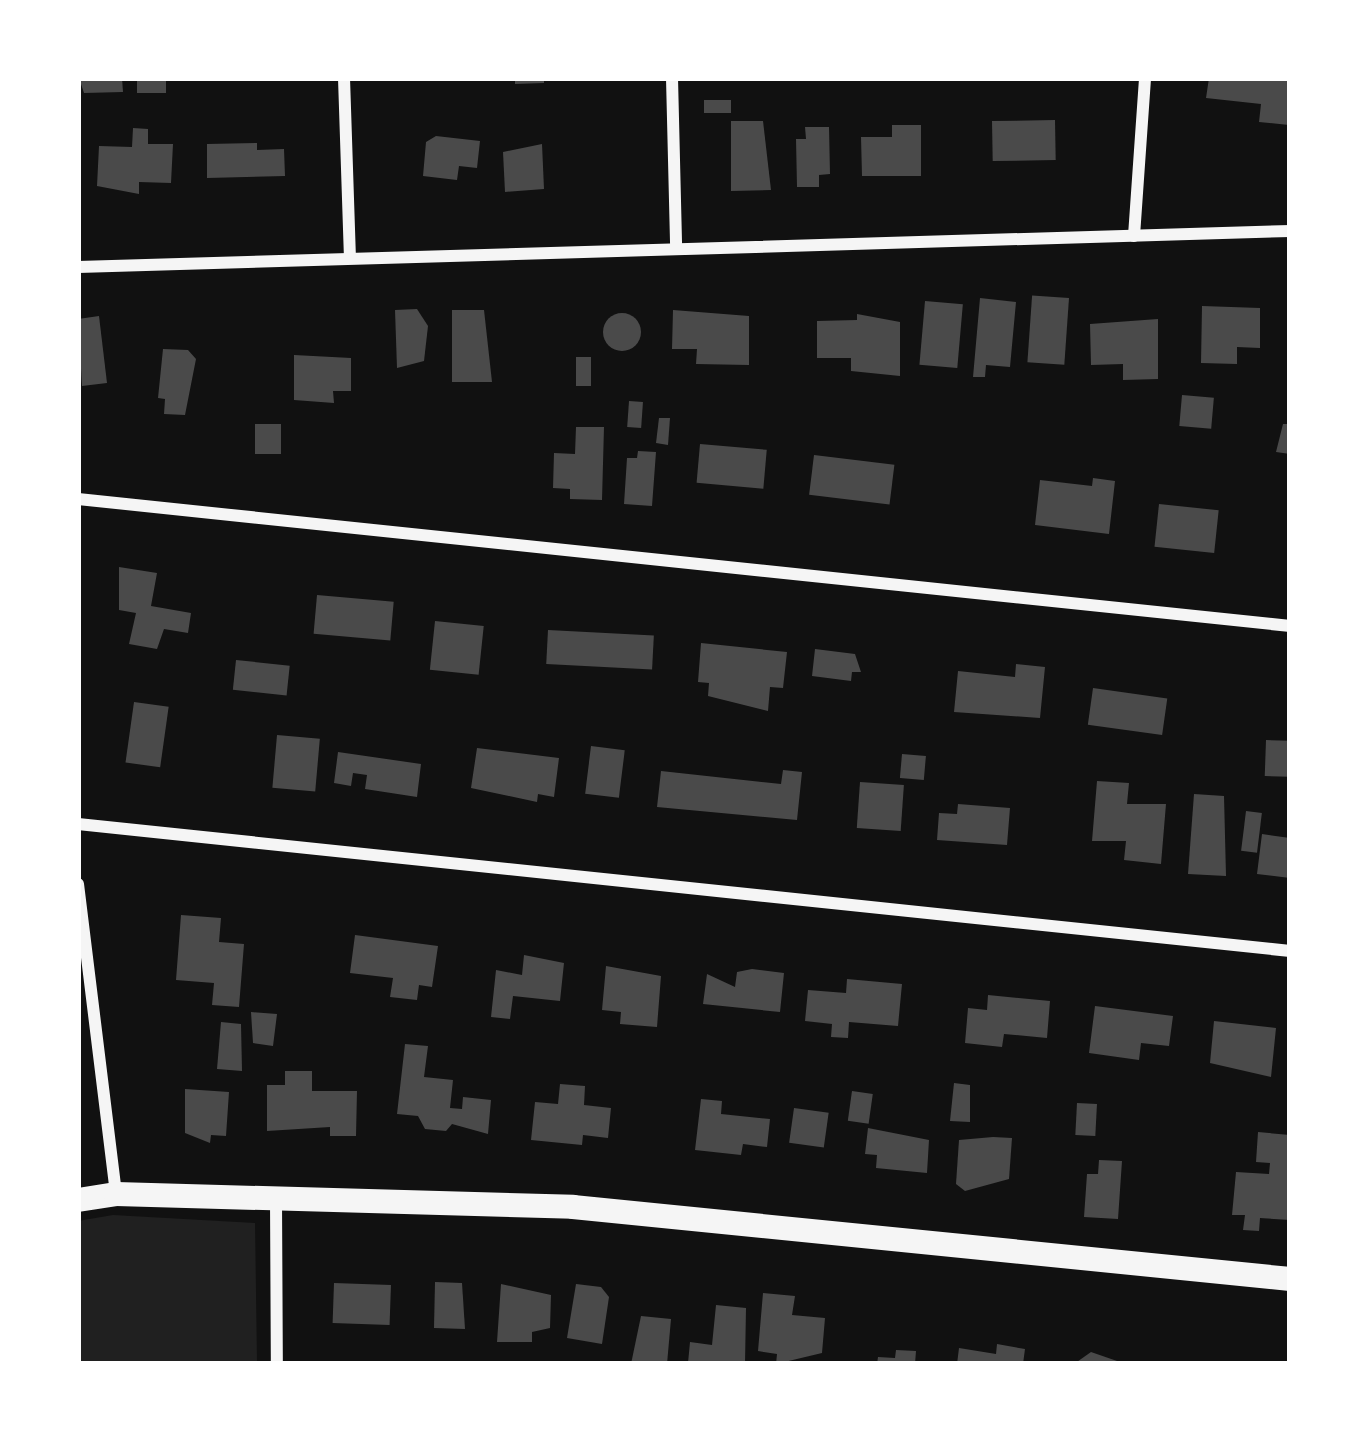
<!DOCTYPE html>
<style>
body{margin:0}
#map{position:relative;width:1368px;height:1442px;overflow:hidden;background:#111;font-family:"Crimson Pro",serif}
div>[style]{position:absolute}
.green>*{inset:0;background:#202020}
.building>*{inset:0;background:#4a4a4a;transform-origin:0 0}
.round{border-radius:50%}
.minor>*{height:12px;margin:-6px;padding:0 6px;transform-origin:6px;border-radius:6px;background:#f5f5f5}
.secondary>*{height:24px;margin:-12px;padding:0 12px;transform-origin:12px;border-radius:12px;background:#f5f5f5}
span{translate:-50% -50%;white-space:nowrap;text-align:center;line-height:1.15;-webkit-text-stroke:12px #fff;paint-order:stroke}
.frame{position:absolute;inset:0;border:81px solid #fff;pointer-events:none}
</style>
<div id="map">
<div class="green">
<i style="clip-path:polygon(113px 1215px,255px 1223px,257px 1364px,78px 1364px,78px 1221px)"></i>
</div>
<div class="building">
<i style="clip-path:polygon(79px 78px,122px 78px,123px 92px,84px 93px)"></i>
<i style="left:137px;top:78px;width:29px;height:15px"></i>
<i style="clip-path:polygon(515px 78px,544px 78px,544px 83px,515px 84px)"></i>
<i style="clip-path:polygon(1209px 78px,1290px 78px,1289px 125px,1259px 122px,1261px 104px,1206px 98px)"></i>
<i style="left:731px;top:100px;width:13px;height:27px;rotate:90deg"></i>
<i style="left:1055px;top:120px;width:40px;height:63px;rotate:89deg"></i>
<i style="clip-path:polygon(731px 121px,763px 121px,771px 190px,731px 191px)"></i>
<i style="clip-path:polygon(892px 125px,921px 125px,921px 176px,862px 176px,861px 137px,892px 137px)"></i>
<i style="clip-path:polygon(805px 127px,829px 127px,830px 174px,819px 175px,819px 187px,797px 187px,796px 139px,806px 139px)"></i>
<i style="clip-path:polygon(133px 128px,148px 129px,148px 144px,173px 144px,171px 183px,139px 182px,139px 194px,97px 186px,99px 146px,132px 147px)"></i>
<i style="clip-path:polygon(436px 136px,480px 141px,477px 168px,459px 166px,457px 180px,423px 176px,426px 142px)"></i>
<i style="clip-path:polygon(257px 143px,257px 150px,284px 149px,285px 176px,207px 178px,207px 144px)"></i>
<i style="clip-path:polygon(542px 144px,544px 189px,505px 192px,503px 152px)"></i>
<i style="clip-path:polygon(980px 298px,1016px 302px,1010px 367px,986px 365px,985px 377px,973px 377px)"></i>
<i style="left:1069px;top:298px;width:67px;height:37px;rotate:94deg"></i>
<i style="left:925px;top:301px;width:38px;height:64px;rotate:5deg"></i>
<i style="clip-path:polygon(1202px 306px,1260px 308px,1260px 348px,1237px 347px,1237px 364px,1201px 363px)"></i>
<i style="clip-path:polygon(417px 309px,428px 326px,424px 361px,397px 368px,395px 310px)"></i>
<i style="clip-path:polygon(452px 310px,484px 310px,492px 382px,452px 382px)"></i>
<i style="clip-path:polygon(673px 310px,749px 316px,749px 365px,696px 364px,697px 349px,672px 349px)"></i>
<i class="round" style="left:603px;top:313px;width:38px;height:38px"></i>
<i style="clip-path:polygon(857px 314px,900px 322px,900px 376px,851px 371px,851px 358px,817px 358px,817px 321px,857px 320px)"></i>
<i style="clip-path:polygon(99px 316px,107px 383px,82px 386px,78px 319px)"></i>
<i style="clip-path:polygon(1158px 319px,1158px 379px,1123px 380px,1123px 364px,1091px 365px,1090px 324px)"></i>
<i style="clip-path:polygon(163px 349px,188px 350px,196px 359px,185px 415px,164px 414px,165px 399px,158px 398px)"></i>
<i style="clip-path:polygon(294px 355px,351px 358px,351px 391px,333px 391px,334px 403px,294px 400px)"></i>
<i style="left:576px;top:357px;width:15px;height:29px"></i>
<i style="left:1182px;top:395px;width:32px;height:31px;rotate:5deg"></i>
<i style="left:629px;top:401px;width:14px;height:26px;rotate:4deg"></i>
<i style="clip-path:polygon(659px 418px,670px 418px,668px 445px,656px 443px)"></i>
<i style="left:255px;top:424px;width:26px;height:30px"></i>
<i style="clip-path:polygon(1283px 424px,1290px 424px,1290px 454px,1276px 452px)"></i>
<i style="clip-path:polygon(576px 427px,604px 427px,602px 500px,570px 499px,570px 489px,553px 488px,554px 453px,575px 454px)"></i>
<i style="left:700px;top:444px;width:67px;height:39px;rotate:5deg"></i>
<i style="clip-path:polygon(638px 451px,656px 452px,652px 506px,624px 504px,627px 458px,637px 458px)"></i>
<i style="left:814px;top:455px;width:81px;height:40px;rotate:7deg"></i>
<i style="clip-path:polygon(1093px 478px,1115px 481px,1109px 534px,1035px 525px,1040px 480px,1092px 486px)"></i>
<i style="left:1159px;top:504px;width:60px;height:43px;rotate:6deg"></i>
<i style="clip-path:polygon(119px 567px,157px 573px,151px 606px,191px 613px,188px 633px,164px 629px,157px 649px,129px 644px,136px 613px,119px 610px)"></i>
<i style="left:317px;top:595px;width:77px;height:39px;rotate:5deg"></i>
<i style="left:435px;top:621px;width:49px;height:49px;rotate:6deg"></i>
<i style="left:548px;top:630px;width:106px;height:34px;rotate:3deg"></i>
<i style="clip-path:polygon(701px 643px,787px 652px,783px 688px,770px 687px,768px 711px,708px 696px,709px 683px,698px 682px)"></i>
<i style="clip-path:polygon(815px 649px,855px 654px,861px 672px,852px 672px,851px 681px,812px 676px)"></i>
<i style="left:236px;top:660px;width:54px;height:30px;rotate:6deg"></i>
<i style="clip-path:polygon(1016px 664px,1045px 667px,1040px 718px,954px 712px,958px 671px,1015px 677px)"></i>
<i style="left:1093px;top:688px;width:75px;height:37px;rotate:8deg"></i>
<i style="left:134px;top:702px;width:35px;height:61px;rotate:8deg"></i>
<i style="left:277px;top:735px;width:43px;height:53px;rotate:5deg"></i>
<i style="left:1266px;top:740px;width:24px;height:36px;rotate:2deg"></i>
<i style="left:591px;top:746px;width:34px;height:48px;rotate:7deg"></i>
<i style="clip-path:polygon(477px 748px,559px 758px,554px 797px,538px 794px,537px 802px,471px 788px)"></i>
<i style="clip-path:polygon(338px 752px,421px 764px,417px 797px,365px 789px,367px 775px,353px 773px,351px 786px,334px 783px)"></i>
<i style="left:902px;top:754px;width:24px;height:24px;rotate:5deg"></i>
<i style="clip-path:polygon(783px 770px,802px 772px,797px 820px,657px 807px,661px 771px,781px 784px)"></i>
<i style="clip-path:polygon(1097px 781px,1129px 783px,1127px 804px,1166px 804px,1161px 864px,1124px 860px,1126px 841px,1092px 841px)"></i>
<i style="left:860px;top:782px;width:44px;height:46px;rotate:4deg"></i>
<i style="clip-path:polygon(1194px 794px,1224px 796px,1226px 876px,1188px 874px)"></i>
<i style="clip-path:polygon(958px 804px,1010px 808px,1007px 845px,937px 840px,939px 813px,957px 814px)"></i>
<i style="left:1246px;top:811px;width:16px;height:40px;rotate:7deg"></i>
<i style="clip-path:polygon(1262px 834px,1290px 838px,1290px 878px,1257px 874px)"></i>
<i style="clip-path:polygon(181px 915px,221px 918px,219px 942px,244px 944px,239px 1007px,212px 1005px,214px 983px,176px 980px)"></i>
<i style="clip-path:polygon(355px 935px,438px 946px,432px 987px,419px 985px,417px 1000px,390px 997px,393px 978px,350px 973px)"></i>
<i style="clip-path:polygon(524px 955px,564px 963px,560px 1001px,513px 996px,510px 1019px,491px 1017px,496px 970px,522px 975px)"></i>
<i style="clip-path:polygon(606px 966px,661px 976px,657px 1027px,620px 1024px,621px 1012px,602px 1010px)"></i>
<i style="clip-path:polygon(752px 969px,784px 973px,780px 1012px,703px 1004px,707px 974px,735px 987px,737px 972px)"></i>
<i style="clip-path:polygon(847px 979px,902px 984px,898px 1026px,849px 1022px,848px 1038px,831px 1037px,832px 1024px,805px 1021px,808px 990px,846px 993px)"></i>
<i style="clip-path:polygon(988px 995px,1050px 1001px,1047px 1038px,1004px 1034px,1002px 1047px,965px 1043px,968px 1008px,987px 1010px)"></i>
<i style="clip-path:polygon(1095px 1006px,1173px 1016px,1169px 1046px,1141px 1043px,1139px 1060px,1089px 1053px)"></i>
<i style="clip-path:polygon(251px 1012px,277px 1014px,273px 1046px,253px 1043px)"></i>
<i style="clip-path:polygon(1214px 1021px,1276px 1028px,1271px 1077px,1210px 1063px)"></i>
<i style="clip-path:polygon(221px 1022px,241px 1024px,242px 1071px,217px 1069px)"></i>
<i style="clip-path:polygon(405px 1044px,428px 1046px,424px 1077px,453px 1080px,450px 1108px,462px 1109px,463px 1097px,491px 1100px,488px 1134px,452px 1124px,446px 1131px,425px 1129px,418px 1116px,397px 1114px)"></i>
<i style="clip-path:polygon(285px 1071px,312px 1071px,312px 1091px,357px 1091px,356px 1136px,330px 1136px,330px 1127px,267px 1131px,267px 1085px,285px 1085px)"></i>
<i style="clip-path:polygon(954px 1083px,970px 1085px,970px 1122px,950px 1121px)"></i>
<i style="clip-path:polygon(560px 1084px,585px 1086px,584px 1105px,611px 1108px,608px 1138px,583px 1135px,582px 1145px,531px 1140px,535px 1102px,558px 1104px)"></i>
<i style="clip-path:polygon(185px 1089px,229px 1092px,226px 1136px,211px 1135px,210px 1143px,185px 1133px)"></i>
<i style="left:852px;top:1091px;width:21px;height:30px;rotate:8deg"></i>
<i style="clip-path:polygon(701px 1099px,722px 1101px,721px 1114px,770px 1119px,767px 1147px,743px 1144px,741px 1155px,695px 1150px)"></i>
<i style="left:1077px;top:1103px;width:20px;height:32px;rotate:3deg"></i>
<i style="left:794px;top:1108px;width:35px;height:35px;rotate:8deg"></i>
<i style="clip-path:polygon(868px 1128px,929px 1140px,927px 1173px,876px 1168px,877px 1155px,865px 1154px)"></i>
<i style="clip-path:polygon(1258px 1132px,1290px 1135px,1290px 1220px,1260px 1218px,1259px 1231px,1243px 1230px,1245px 1215px,1232px 1215px,1236px 1172px,1269px 1174px,1270px 1163px,1256px 1162px)"></i>
<i style="clip-path:polygon(993px 1137px,1012px 1138px,1009px 1179px,965px 1191px,956px 1184px,959px 1140px)"></i>
<i style="clip-path:polygon(1099px 1160px,1122px 1161px,1118px 1219px,1084px 1217px,1087px 1174px,1098px 1174px)"></i>
<i style="clip-path:polygon(435px 1282px,462px 1283px,465px 1329px,434px 1328px)"></i>
<i style="left:334px;top:1283px;width:57px;height:40px;rotate:2deg"></i>
<i style="clip-path:polygon(501px 1284px,551px 1295px,550px 1328px,532px 1332px,532px 1342px,497px 1342px)"></i>
<i style="clip-path:polygon(576px 1284px,601px 1287px,609px 1297px,602px 1344px,567px 1338px)"></i>
<i style="clip-path:polygon(763px 1293px,795px 1296px,792px 1315px,825px 1318px,822px 1353px,776px 1364px,777px 1354px,758px 1351px)"></i>
<i style="clip-path:polygon(716px 1305px,746px 1308px,745px 1364px,688px 1363px,690px 1342px,712px 1345px)"></i>
<i style="clip-path:polygon(641px 1316px,671px 1319px,667px 1364px,631px 1364px)"></i>
<i style="clip-path:polygon(997px 1344px,1025px 1349px,1023px 1364px,957px 1364px,959px 1348px,996px 1354px)"></i>
<i style="clip-path:polygon(896px 1350px,916px 1351px,915px 1364px,877px 1364px,878px 1357px,895px 1358px)"></i>
<i style="clip-path:polygon(1091px 1352px,1117px 1361px,1116px 1364px,1074px 1364px)"></i>
</div>
<div class="minor">
<i style="left:344px;top:78px;width:178px;rotate:88.1deg"></i>
<i style="left:672px;top:78px;width:169px;rotate:88.6deg"></i>
<i style="left:1134px;top:236px;width:158px;rotate:-86deg"></i>
<i style="left:78px;top:267px;width:1213px;rotate:-1.7deg"></i>
<i style="left:78px;top:499px;width:1219px;rotate:5.98deg"></i>
<i style="left:78px;top:824px;width:1219px;rotate:5.98deg"></i>
<i style="left:78px;top:884px;width:312px;rotate:83deg"></i>
<i style="left:276px;top:1200px;width:164px;rotate:89.7deg"></i>
</div>
<div class="secondary">
<i style="left:78px;top:1200px;width:38px;rotate:-9deg"></i>
<i style="left:116px;top:1194px;width:457px;rotate:1.6deg"></i>
<i style="left:573px;top:1207px;width:721px;rotate:5.73deg"></i>
</div>
<div class="frame"></div>
</div>
